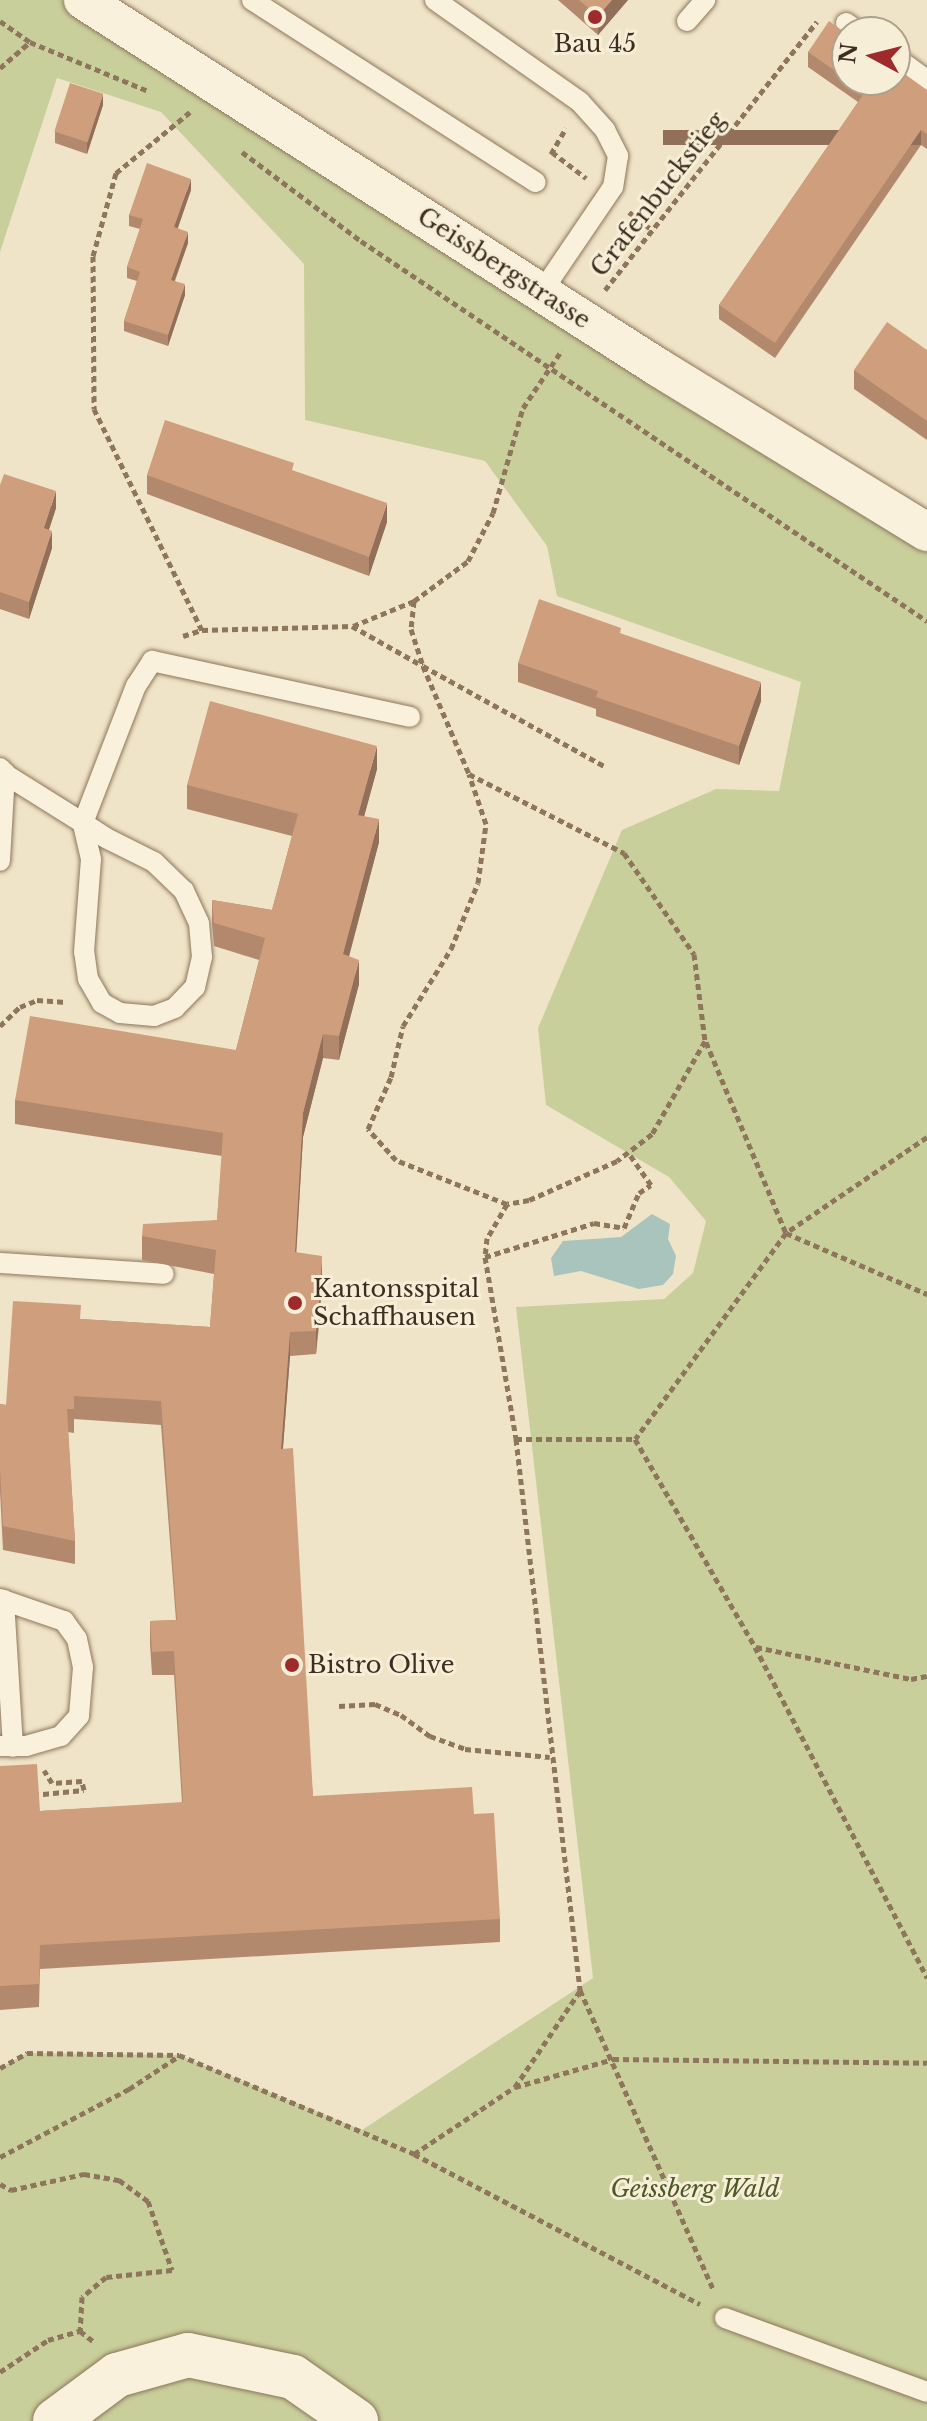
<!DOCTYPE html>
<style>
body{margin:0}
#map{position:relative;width:927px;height:2421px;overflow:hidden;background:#f0e4c8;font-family:"Libre Baskerville",serif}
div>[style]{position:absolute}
.green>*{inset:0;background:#c9cf9b}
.water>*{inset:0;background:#a9c4bc}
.path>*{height:5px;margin-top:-2.5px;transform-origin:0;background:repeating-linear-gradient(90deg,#8d765c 0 6px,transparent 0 10px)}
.roads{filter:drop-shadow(0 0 2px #8d765c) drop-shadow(0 0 2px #8d765c)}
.lane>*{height:20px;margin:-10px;padding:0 10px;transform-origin:10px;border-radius:10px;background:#faf1dc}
.street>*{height:38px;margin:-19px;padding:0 19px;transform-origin:19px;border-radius:19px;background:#faf1dc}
.secondary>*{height:44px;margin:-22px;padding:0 22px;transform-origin:22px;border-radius:22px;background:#faf1dc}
.wall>*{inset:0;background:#b2896c}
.shaded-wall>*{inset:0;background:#916f58;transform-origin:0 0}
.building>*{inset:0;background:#cf9f7d;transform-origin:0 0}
.dots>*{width:22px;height:22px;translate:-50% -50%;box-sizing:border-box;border:4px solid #f7eed8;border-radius:50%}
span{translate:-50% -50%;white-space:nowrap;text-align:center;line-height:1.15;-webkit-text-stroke:6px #f7eed8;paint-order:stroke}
.poi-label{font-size:24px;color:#3d2e20}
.left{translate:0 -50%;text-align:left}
.street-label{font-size:24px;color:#3d2e20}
.park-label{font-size:24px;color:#4d5a26;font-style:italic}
.north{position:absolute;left:831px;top:16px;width:80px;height:80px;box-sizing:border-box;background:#f7eed8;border:2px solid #ada18e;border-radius:50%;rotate:277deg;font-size:22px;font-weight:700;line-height:32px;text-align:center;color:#3d2e20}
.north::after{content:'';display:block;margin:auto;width:28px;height:36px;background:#9e2a2b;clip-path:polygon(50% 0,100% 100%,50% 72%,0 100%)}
</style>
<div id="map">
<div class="green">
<i style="clip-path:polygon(0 0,83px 0,927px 532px,927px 2421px,0 2421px,0 2068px,27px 2053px,179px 2055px,362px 2130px,593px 1978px,516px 1307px,664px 1299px,693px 1273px,706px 1221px,669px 1177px,546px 1105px,538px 1028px,622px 830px,716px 789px,779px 791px,801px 682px,557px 596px,547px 546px,485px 461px,305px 420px,304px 264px,161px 112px,57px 78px,0 252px)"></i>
</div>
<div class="water">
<i style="clip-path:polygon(652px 1214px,670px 1224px,668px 1239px,676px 1256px,673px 1274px,663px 1285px,639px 1289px,581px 1271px,554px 1276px,551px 1258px,563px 1241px,621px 1237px)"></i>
</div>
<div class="path">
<i style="left:0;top:21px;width:37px;rotate:35deg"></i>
<i style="left:30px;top:42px;width:126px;rotate:22.5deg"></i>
<i style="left:0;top:68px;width:40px;rotate:-41deg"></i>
<i style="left:190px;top:112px;width:96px;rotate:140.5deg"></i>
<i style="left:116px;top:173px;width:86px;rotate:105.5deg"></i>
<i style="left:93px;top:256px;width:153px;rotate:89.6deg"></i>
<i style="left:94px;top:409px;width:246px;rotate:64deg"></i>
<i style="left:242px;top:152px;width:149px;rotate:36.8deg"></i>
<i style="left:361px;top:241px;width:682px;rotate:33.88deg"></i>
<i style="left:552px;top:152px;width:43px;rotate:37.4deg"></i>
<i style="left:551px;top:154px;width:30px;rotate:-60deg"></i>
<i style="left:629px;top:212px;width:29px;rotate:38deg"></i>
<i style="left:605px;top:290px;width:342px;rotate:-51.7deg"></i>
<i style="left:414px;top:601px;width:28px;rotate:96deg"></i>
<i style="left:411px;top:629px;width:39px;rotate:72deg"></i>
<i style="left:423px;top:666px;width:207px;rotate:28.9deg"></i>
<i style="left:353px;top:626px;width:66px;rotate:-22.3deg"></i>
<i style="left:414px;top:601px;width:67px;rotate:-36.5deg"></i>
<i style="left:468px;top:561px;width:54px;rotate:-62.5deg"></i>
<i style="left:493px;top:513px;width:109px;rotate:-74.1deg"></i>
<i style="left:523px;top:408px;width:70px;rotate:-56.1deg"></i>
<i style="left:183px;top:636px;width:20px;rotate:-18deg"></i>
<i style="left:202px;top:630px;width:150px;rotate:-1.5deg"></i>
<i style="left:352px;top:626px;width:81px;rotate:29.4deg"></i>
<i style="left:423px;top:666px;width:117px;rotate:66.9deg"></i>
<i style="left:469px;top:774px;width:174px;rotate:27deg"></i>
<i style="left:624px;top:853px;width:123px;rotate:55.3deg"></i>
<i style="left:694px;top:954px;width:88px;rotate:82.8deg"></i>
<i style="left:705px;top:1041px;width:107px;rotate:119.7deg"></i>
<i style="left:652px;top:1134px;width:44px;rotate:142.4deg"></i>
<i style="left:617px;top:1161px;width:96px;rotate:156.1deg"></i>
<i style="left:529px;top:1200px;width:22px;rotate:170deg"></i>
<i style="left:507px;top:1204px;width:119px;rotate:-158.4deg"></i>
<i style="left:396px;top:1160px;width:42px;rotate:-132.1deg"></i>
<i style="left:368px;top:1129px;width:57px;rotate:-66.1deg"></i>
<i style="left:391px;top:1077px;width:52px;rotate:-76.8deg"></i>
<i style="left:403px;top:1026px;width:91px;rotate:-58.1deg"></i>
<i style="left:451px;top:949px;width:71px;rotate:-67.8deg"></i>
<i style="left:478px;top:883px;width:60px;rotate:-82.3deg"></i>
<i style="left:486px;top:824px;width:53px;rotate:-108.8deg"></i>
<i style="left:0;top:1026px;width:28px;rotate:-44deg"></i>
<i style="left:20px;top:1007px;width:18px;rotate:-22deg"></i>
<i style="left:37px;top:1000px;width:29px;rotate:4deg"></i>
<i style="left:706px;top:1042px;width:207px;rotate:67.3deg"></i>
<i style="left:786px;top:1233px;width:154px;rotate:23.4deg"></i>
<i style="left:927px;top:1137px;width:171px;rotate:145.8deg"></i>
<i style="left:786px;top:1233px;width:255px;rotate:126.2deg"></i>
<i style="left:635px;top:1439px;width:240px;rotate:60deg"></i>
<i style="left:755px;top:1647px;width:373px;rotate:62.5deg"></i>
<i style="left:507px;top:1204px;width:39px;rotate:120deg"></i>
<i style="left:487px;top:1238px;width:19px;rotate:96deg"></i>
<i style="left:485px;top:1257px;width:185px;rotate:80.3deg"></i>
<i style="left:516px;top:1439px;width:555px;rotate:83.37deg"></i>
<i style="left:580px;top:1990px;width:329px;rotate:66deg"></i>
<i style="left:485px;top:1257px;width:114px;rotate:-17.3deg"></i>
<i style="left:594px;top:1223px;width:30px;rotate:9deg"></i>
<i style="left:624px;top:1228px;width:38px;rotate:-67deg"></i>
<i style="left:639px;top:1193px;width:14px;rotate:-34deg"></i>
<i style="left:651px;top:1185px;width:38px;rotate:-125deg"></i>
<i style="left:516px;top:1439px;width:119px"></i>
<i style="left:756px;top:1647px;width:158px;rotate:11.7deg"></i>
<i style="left:911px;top:1679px;width:16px;rotate:-11deg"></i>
<i style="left:339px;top:1706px;width:36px;rotate:-3deg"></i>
<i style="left:375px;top:1704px;width:28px;rotate:23deg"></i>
<i style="left:401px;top:1715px;width:36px;rotate:36deg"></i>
<i style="left:430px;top:1736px;width:37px;rotate:20deg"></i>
<i style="left:465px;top:1749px;width:85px;rotate:5.4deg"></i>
<i style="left:33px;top:1795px;width:51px;rotate:-5.6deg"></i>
<i style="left:84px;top:1790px;width:9px;rotate:-103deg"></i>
<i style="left:82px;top:1781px;width:30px;rotate:176deg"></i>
<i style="left:52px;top:1783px;width:15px;rotate:-122deg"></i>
<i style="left:0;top:2068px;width:31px;rotate:-29deg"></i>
<i style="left:27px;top:2053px;width:152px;rotate:0.8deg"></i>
<i style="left:179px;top:2055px;width:255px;rotate:22.8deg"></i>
<i style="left:414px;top:2154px;width:323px;rotate:27.7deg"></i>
<i style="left:515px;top:2087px;width:102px;rotate:-15.9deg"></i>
<i style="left:613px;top:2059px;width:314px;rotate:0.7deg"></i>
<i style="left:414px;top:2154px;width:121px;rotate:-33.6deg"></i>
<i style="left:515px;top:2087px;width:116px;rotate:-55.9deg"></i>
<i style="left:0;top:2157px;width:146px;rotate:-27.8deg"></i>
<i style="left:129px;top:2089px;width:60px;rotate:-33.4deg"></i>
<i style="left:0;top:2184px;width:13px;rotate:29deg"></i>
<i style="left:11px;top:2190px;width:75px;rotate:-12.4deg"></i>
<i style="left:84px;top:2174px;width:36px;rotate:10deg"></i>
<i style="left:119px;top:2180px;width:36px;rotate:36deg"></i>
<i style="left:148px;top:2201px;width:73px;rotate:70.8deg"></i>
<i style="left:172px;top:2270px;width:66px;rotate:173.9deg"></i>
<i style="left:106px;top:2277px;width:31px;rotate:140deg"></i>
<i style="left:82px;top:2297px;width:34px;rotate:93deg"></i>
<i style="left:0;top:2372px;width:58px;rotate:-33.7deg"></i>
<i style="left:48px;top:2340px;width:33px;rotate:-16deg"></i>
<i style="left:80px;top:2331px;width:18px;rotate:38deg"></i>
</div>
<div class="roads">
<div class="lane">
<i style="left:252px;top:0;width:337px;rotate:32.7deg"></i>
<i style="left:435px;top:0;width:177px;rotate:35.1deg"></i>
<i style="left:580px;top:102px;width:38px;rotate:48deg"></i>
<i style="left:605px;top:130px;width:29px;rotate:63deg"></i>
<i style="left:618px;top:156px;width:31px;rotate:99deg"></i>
<i style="left:613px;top:187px;width:128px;rotate:124.2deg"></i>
<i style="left:687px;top:21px;width:28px;rotate:-49deg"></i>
<i style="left:846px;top:23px;width:16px;rotate:35deg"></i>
<i style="left:895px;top:57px;width:39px;rotate:36deg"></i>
<i style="left:0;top:768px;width:7px;rotate:45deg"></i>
<i style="left:5px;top:773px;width:88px;rotate:93.3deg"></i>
<i style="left:0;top:771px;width:98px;rotate:32.1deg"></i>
<i style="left:83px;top:823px;width:27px;rotate:33deg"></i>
<i style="left:106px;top:838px;width:54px;rotate:26.6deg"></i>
<i style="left:154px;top:862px;width:42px;rotate:44deg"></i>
<i style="left:184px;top:891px;width:35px;rotate:65deg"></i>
<i style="left:199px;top:923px;width:34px;rotate:85deg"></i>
<i style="left:202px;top:957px;width:31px;rotate:103deg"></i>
<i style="left:195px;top:987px;width:29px;rotate:134deg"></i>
<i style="left:175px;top:1008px;width:22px;rotate:159deg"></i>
<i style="left:154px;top:1016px;width:34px;rotate:-175deg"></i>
<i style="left:120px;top:1013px;width:21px;rotate:-151deg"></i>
<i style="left:102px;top:1003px;width:28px;rotate:-120deg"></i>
<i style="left:88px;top:979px;width:27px;rotate:-98deg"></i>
<i style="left:84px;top:952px;width:93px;rotate:-85.7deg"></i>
<i style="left:91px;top:859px;width:37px;rotate:-103deg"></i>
<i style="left:83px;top:823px;width:147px;rotate:-68.9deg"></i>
<i style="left:136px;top:686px;width:30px;rotate:-57deg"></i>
<i style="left:152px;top:661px;width:264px;rotate:12.2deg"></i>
<i style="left:0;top:1263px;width:164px;rotate:3.8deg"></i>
<i style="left:0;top:1599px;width:68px;rotate:19deg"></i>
<i style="left:64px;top:1621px;width:22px;rotate:54deg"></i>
<i style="left:77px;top:1639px;width:29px;rotate:78deg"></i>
<i style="left:83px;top:1667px;width:49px;rotate:94.7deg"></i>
<i style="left:79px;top:1716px;width:27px;rotate:132deg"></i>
<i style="left:61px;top:1736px;width:35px;rotate:164deg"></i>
<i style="left:27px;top:1746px;width:27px;rotate:180deg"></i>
<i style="left:4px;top:1600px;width:147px;rotate:86.5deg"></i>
<i style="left:725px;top:2318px;width:215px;rotate:20.1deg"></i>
</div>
<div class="street">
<i style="left:83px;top:0;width:684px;rotate:32.57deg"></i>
<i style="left:659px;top:368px;width:314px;rotate:31.5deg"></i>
</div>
<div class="secondary">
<i style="left:55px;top:2421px;width:77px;rotate:-36.6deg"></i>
<i style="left:117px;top:2375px;width:74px;rotate:-15.7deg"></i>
<i style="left:188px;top:2355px;width:107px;rotate:11.8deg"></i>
<i style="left:293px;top:2377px;width:77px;rotate:34.9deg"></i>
</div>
</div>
<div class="wall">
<i style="clip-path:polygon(558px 0,628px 0,598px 35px)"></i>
<i style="clip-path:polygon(847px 34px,847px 80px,895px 80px,927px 90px,927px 149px,921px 145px,775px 358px,719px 319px,719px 305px,858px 102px,808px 67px,808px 52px)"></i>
<i style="clip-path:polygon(103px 105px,87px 154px,55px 143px,55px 132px)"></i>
<i style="clip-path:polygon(191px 190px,178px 228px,188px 243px,175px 281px,185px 295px,168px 346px,124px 331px,124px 321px,137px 281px,127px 278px,127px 267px,140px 229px,129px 226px,129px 215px)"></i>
<i style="clip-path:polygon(927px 350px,927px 440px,854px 389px,854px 370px)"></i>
<i style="clip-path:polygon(147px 475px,387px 522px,369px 576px,147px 494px)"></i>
<i style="clip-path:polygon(0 485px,56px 508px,49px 529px,52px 548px,29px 619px,0 609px)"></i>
<i style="clip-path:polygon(621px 634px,761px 701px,739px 765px,596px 716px,596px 709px,518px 682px,518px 663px)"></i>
<i style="clip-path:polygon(377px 769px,364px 816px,379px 842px,349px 957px,359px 984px,339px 1060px,323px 1058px,303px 1137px,296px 1252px,322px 1280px,320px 1317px,316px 1354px,290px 1356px,283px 1449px,313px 1796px,474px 1814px,500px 1919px,500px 1942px,40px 1969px,39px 2007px,0 2010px,0 1766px,40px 1811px,182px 1803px,174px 1675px,152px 1675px,150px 1644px,150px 1621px,176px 1620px,161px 1425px,74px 1419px,74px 1433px,68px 1432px,75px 1541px,75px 1564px,3px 1550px,0 1491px,0 1404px,6px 1405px,81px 1319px,210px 1327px,214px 1274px,142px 1260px,142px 1236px,217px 1220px,222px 1156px,15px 1124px,15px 1100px,236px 1050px,259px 960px,214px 946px,212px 924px,212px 900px,272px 910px,292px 836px,187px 809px,187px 785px)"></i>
</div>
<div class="shaded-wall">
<i style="clip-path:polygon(612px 0,628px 0,598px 35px,598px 16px)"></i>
<i style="clip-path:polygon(103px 94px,103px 105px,87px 154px,87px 143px)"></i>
<i style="left:921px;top:130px;width:15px;height:258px;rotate:90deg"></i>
<i style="clip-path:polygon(191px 179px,191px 190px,174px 238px,174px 227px)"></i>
<i style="clip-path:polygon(188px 232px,188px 243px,171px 290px,171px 280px)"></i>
<i style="clip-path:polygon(185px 284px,185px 295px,168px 346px,168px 335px)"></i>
<i style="clip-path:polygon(56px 491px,56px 508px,44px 545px,44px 528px)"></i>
<i style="clip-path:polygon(387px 503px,387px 522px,369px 576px,369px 557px)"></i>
<i style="clip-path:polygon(52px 531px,52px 548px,29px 619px,29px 602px)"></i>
<i style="clip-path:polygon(761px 682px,761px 701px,739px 765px,739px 746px)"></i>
<i style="clip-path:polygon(377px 746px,377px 769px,358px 839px,358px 815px)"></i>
<i style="clip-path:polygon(379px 819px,379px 842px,343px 978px,343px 954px)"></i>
<i style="clip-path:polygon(359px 960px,359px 984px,339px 1060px,339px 1036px)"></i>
<i style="clip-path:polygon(323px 1034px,323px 1058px,303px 1137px,295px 1276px,295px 1252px,303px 1113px)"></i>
<i style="clip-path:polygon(322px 1256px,322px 1280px,316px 1354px,316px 1331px)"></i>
<i style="clip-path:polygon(290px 1332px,290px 1356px,281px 1472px,281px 1449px)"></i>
</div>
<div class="building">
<i style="clip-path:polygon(579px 0,612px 0,598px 16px)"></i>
<i style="clip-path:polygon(829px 21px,847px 34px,847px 79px,808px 52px)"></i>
<i style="clip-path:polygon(895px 67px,927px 90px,927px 134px,921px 130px,775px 343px,719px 305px,865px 92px,848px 80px,895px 80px)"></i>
<i style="left:70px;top:83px;width:35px;height:51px;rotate:18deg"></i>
<i style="clip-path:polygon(147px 163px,191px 179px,174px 227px,188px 232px,171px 280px,185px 284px,168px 335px,124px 321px,140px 272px,127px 267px,143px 219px,129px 215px)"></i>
<i style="clip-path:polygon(887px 322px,927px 350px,927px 421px,854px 370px)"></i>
<i style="clip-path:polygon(165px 420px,294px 463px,292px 470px,387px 503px,369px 557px,147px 475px)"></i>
<i style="clip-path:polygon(4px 474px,56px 491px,44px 528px,52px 531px,29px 602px,0 592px,0 485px)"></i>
<i style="clip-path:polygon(539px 599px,621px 628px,620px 633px,761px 682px,739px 746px,596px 697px,598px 691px,518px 663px)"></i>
<i style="clip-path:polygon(210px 701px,377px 746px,358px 815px,379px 819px,343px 954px,359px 960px,339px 1036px,323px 1034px,303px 1113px,295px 1252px,322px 1256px,320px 1294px,316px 1331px,290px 1332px,281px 1449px,293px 1448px,313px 1796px,472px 1787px,474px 1814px,494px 1813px,500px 1919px,40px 1945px,39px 1984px,0 1986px,0 1766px,37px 1764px,40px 1811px,183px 1802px,174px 1651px,152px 1652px,150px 1621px,177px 1620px,161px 1401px,74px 1396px,74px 1409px,67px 1409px,75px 1541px,3px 1526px,0 1468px,0 1404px,6px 1405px,13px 1301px,81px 1305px,80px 1319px,210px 1327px,216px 1250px,142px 1236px,143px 1224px,217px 1220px,223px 1133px,15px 1100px,30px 1016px,236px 1050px,265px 938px,214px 923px,212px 900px,272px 910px,298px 814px,187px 785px)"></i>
</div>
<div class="dots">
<i style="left:595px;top:17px;background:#9e2a2b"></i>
<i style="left:295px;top:1303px;background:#9e2a2b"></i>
<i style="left:292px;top:1665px;background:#9e2a2b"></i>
</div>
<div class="poi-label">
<span style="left:595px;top:44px">Bau 45</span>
<span class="left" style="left:313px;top:1303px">Kantonsspital<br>Schaffhausen</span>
<span class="left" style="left:308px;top:1665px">Bistro Olive</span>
</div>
<div class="street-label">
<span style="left:658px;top:194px;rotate:-52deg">Grafenbuckstieg</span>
<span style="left:504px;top:268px;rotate:33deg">Geissbergstrasse</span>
</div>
<div class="park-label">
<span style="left:695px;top:2189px">Geissberg Wald</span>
</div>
<div class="north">N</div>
</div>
